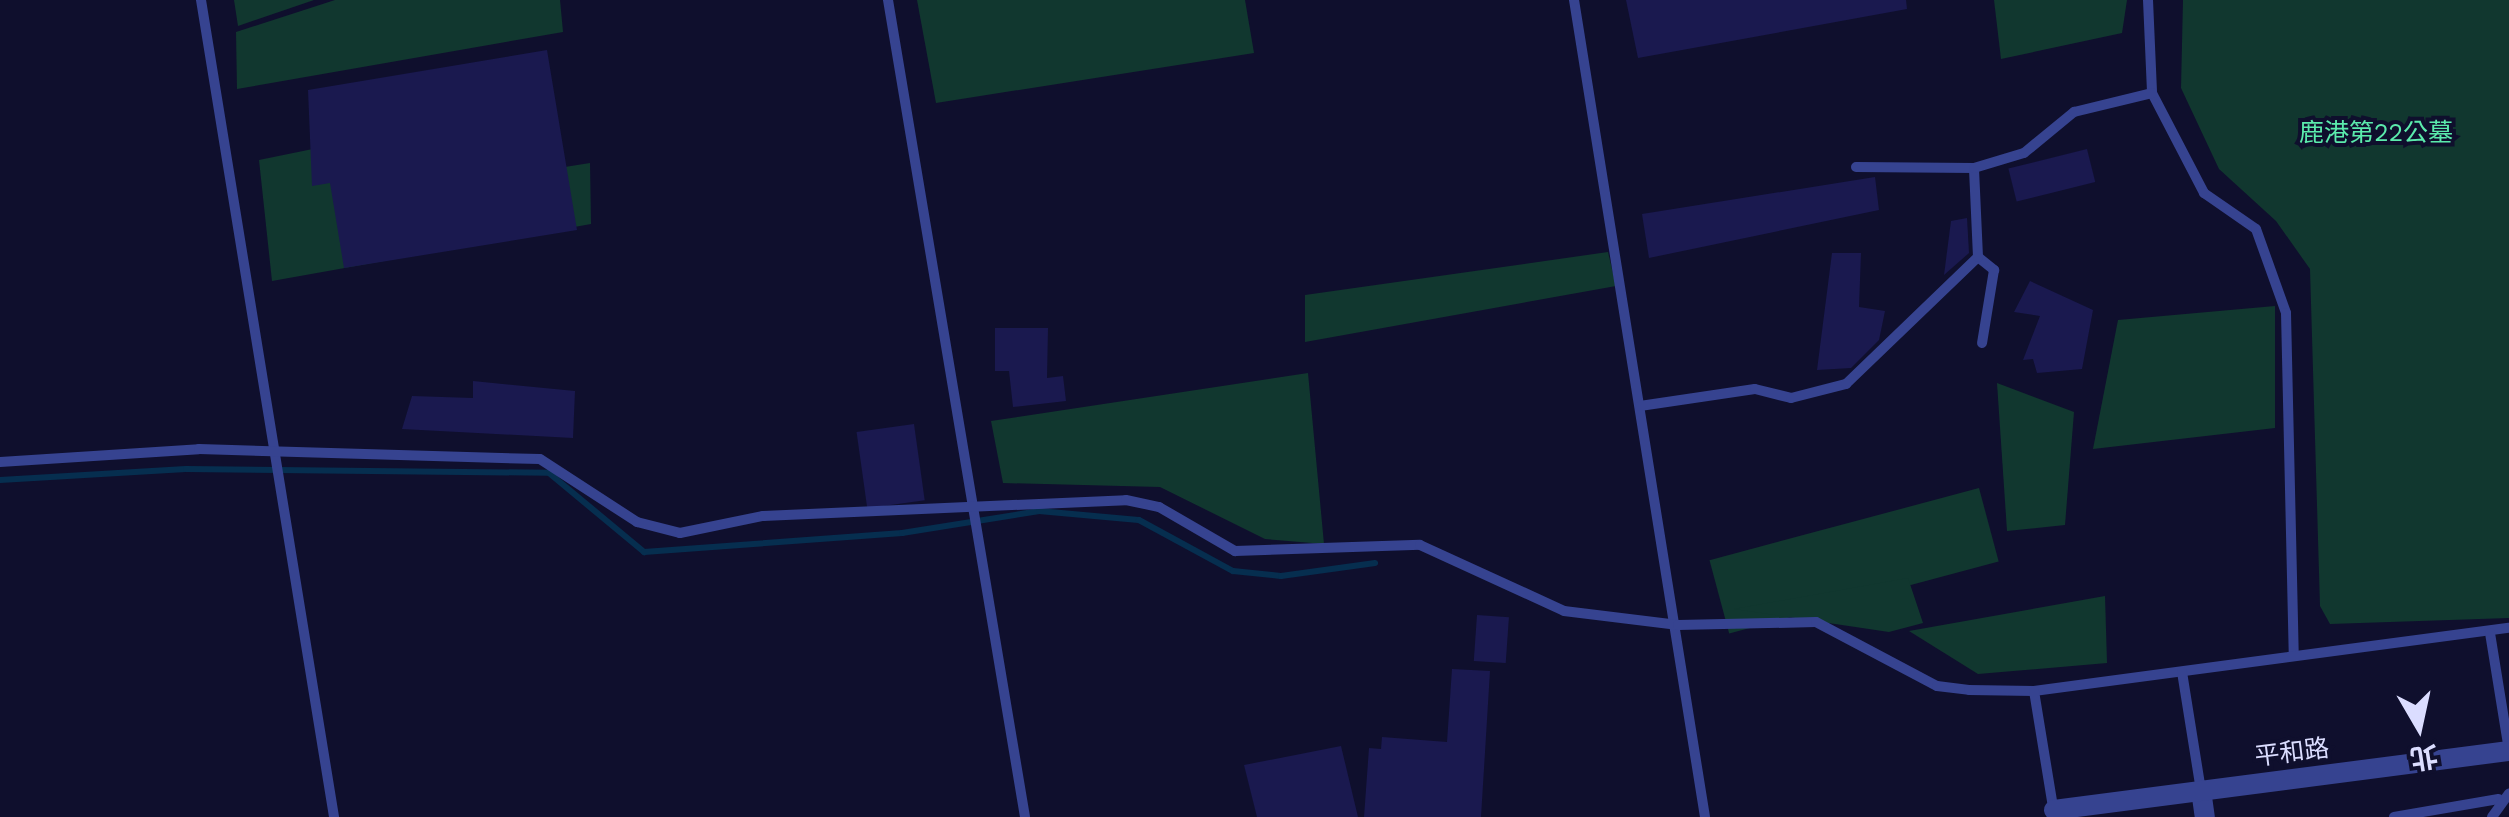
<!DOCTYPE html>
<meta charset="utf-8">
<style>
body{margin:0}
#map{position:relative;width:2509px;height:817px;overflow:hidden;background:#0f0f2d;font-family:"Work Sans","Noto Sans TC",sans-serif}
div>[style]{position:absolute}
.green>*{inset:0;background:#11372f;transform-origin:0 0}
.stream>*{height:6px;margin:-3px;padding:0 3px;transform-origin:3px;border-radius:3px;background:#062e4f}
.building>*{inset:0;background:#1a194f;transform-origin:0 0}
.lane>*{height:10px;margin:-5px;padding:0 5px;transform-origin:5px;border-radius:5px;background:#364390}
.street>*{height:20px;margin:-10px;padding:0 10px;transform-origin:10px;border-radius:10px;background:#364390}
span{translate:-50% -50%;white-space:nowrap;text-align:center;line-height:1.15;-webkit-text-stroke:8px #0f0f2d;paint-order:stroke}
.park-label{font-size:25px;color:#5bebac}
.street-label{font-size:25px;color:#dbddff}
.north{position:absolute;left:2369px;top:677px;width:100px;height:100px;-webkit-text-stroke:8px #0f0f2d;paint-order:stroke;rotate:171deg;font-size:28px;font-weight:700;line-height:40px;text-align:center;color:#dbddff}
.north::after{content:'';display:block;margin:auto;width:35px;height:45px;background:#dbddff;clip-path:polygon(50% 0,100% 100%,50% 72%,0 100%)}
</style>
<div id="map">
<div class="green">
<i style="clip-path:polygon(234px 0,314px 0,238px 26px)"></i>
<i style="clip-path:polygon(335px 0,560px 0,563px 32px,237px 89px,236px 32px)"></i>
<i style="clip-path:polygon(917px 0,1245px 0,1254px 53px,936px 103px)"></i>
<i style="clip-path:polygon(1994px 0,2127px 0,2122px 33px,2001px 59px)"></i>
<i style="clip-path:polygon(2183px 0,2509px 0,2509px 618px,2330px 624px,2320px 606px,2310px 269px,2276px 221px,2219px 169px,2181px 88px)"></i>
<i style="clip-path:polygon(347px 142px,355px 200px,590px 163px,591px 224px,272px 281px,259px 160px)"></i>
<i style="clip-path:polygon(1608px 252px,1616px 286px,1305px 342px,1305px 295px)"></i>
<i style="clip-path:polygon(2275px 306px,2275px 428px,2093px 449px,2118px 320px)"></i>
<i style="clip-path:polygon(1308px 373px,1324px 544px,1265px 539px,1160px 487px,1003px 483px,991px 421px)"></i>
<i style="clip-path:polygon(1997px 383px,2074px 412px,2065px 525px,2007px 531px)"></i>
<i style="left:1979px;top:488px;width:76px;height:279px;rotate:75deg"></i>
<i style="clip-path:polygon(1908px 578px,1923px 623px,1889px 632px,1734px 609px)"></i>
<i style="clip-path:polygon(2105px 596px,2107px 663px,1978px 674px,1909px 631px)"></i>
</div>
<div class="stream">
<i style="left:0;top:480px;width:186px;rotate:-3.4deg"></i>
<i style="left:186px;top:469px;width:363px;rotate:0.6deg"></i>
<i style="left:549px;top:473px;width:124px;rotate:39.7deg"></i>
<i style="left:644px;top:552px;width:259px;rotate:-4.2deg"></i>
<i style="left:902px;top:533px;width:139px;rotate:-9.1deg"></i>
<i style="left:1039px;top:511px;width:100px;rotate:5.1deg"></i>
<i style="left:1139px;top:520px;width:107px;rotate:28.5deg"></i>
<i style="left:1233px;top:571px;width:48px;rotate:5.9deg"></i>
<i style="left:1281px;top:576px;width:95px;rotate:-7.9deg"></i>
</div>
<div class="building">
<i style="clip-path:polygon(1626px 0,1906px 0,1907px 9px,1638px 58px)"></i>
<i style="clip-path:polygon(547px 50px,577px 230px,344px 268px,330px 183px,312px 186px,308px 90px)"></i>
<i style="left:2087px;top:149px;width:34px;height:81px;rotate:76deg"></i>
<i style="clip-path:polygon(1875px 177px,1879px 210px,1649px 258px,1642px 214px)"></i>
<i style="clip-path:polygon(1967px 218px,1969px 253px,1944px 275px,1951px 221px)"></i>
<i style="clip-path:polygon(1832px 253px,1861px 253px,1859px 307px,1885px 311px,1879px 340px,1851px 368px,1817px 370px)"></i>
<i style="clip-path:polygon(2030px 281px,2093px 310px,2082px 369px,2037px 373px,2033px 359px,2023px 360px,2040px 316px,2014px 312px)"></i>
<i style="clip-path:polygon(995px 328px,1048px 328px,1047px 378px,1063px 376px,1066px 401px,1013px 407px,1009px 371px,995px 371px)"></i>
<i style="clip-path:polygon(473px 381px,575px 391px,573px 438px,402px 429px,412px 396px,473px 398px)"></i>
<i style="left:914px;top:424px;width:77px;height:58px;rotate:82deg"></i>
<i style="left:1477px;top:615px;width:32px;height:46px;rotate:4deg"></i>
<i style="clip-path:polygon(1452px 669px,1490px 671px,1481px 817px,1364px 817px,1369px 748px,1381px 749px,1382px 737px,1447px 742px)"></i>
<i style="clip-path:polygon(1341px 746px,1358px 817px,1257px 817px,1244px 765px)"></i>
</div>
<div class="lane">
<i style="left:201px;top:0;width:828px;rotate:80.75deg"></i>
<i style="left:888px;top:0;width:828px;rotate:80.48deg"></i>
<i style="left:1574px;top:0;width:827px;rotate:80.89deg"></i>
<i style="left:2148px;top:0;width:93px;rotate:87.5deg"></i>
<i style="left:2152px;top:93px;width:113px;rotate:62.5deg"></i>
<i style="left:2204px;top:193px;width:63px;rotate:34.7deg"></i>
<i style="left:2256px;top:229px;width:89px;rotate:70.3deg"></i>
<i style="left:2286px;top:313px;width:340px;rotate:88.7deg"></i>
<i style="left:1856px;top:167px;width:118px;rotate:0.5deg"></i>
<i style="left:1978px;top:257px;width:21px;rotate:39deg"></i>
<i style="left:1994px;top:270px;width:74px;rotate:99.3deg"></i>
<i style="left:1640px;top:406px;width:116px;rotate:-8.4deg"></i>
<i style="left:1755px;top:389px;width:37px;rotate:14deg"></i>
<i style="left:1791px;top:398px;width:57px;rotate:-14.3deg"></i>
<i style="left:1846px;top:384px;width:183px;rotate:-43.9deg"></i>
<i style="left:1978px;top:257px;width:89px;rotate:-92.6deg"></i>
<i style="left:1974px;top:168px;width:52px;rotate:-16.7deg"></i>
<i style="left:2024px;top:153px;width:65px;rotate:-39.4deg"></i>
<i style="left:2074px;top:112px;width:80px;rotate:-13.7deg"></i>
<i style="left:0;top:462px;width:199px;rotate:-3.7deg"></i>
<i style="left:199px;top:449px;width:341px;rotate:1.7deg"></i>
<i style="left:540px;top:459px;width:116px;rotate:33deg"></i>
<i style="left:637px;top:522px;width:44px;rotate:14.3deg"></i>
<i style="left:680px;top:533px;width:85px;rotate:-11.6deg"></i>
<i style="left:763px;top:516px;width:363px;rotate:-2.5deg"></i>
<i style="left:1126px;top:500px;width:34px;rotate:12deg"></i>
<i style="left:1159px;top:507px;width:88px;rotate:30.1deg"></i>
<i style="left:1235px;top:551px;width:185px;rotate:-1.9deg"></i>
<i style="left:1420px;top:545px;width:158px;rotate:24.6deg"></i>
<i style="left:1564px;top:611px;width:115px;rotate:7deg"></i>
<i style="left:1678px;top:625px;width:138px;rotate:-1.2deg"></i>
<i style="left:1816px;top:622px;width:137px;rotate:27.9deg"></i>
<i style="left:1937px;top:686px;width:32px;rotate:7deg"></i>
<i style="left:1969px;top:690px;width:65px;rotate:0.9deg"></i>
<i style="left:2034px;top:691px;width:479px;rotate:-7.6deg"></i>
<i style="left:2490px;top:633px;width:119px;rotate:80.8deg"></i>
<i style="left:2182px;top:672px;width:120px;rotate:80.9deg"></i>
<i style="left:2034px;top:691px;width:124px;rotate:80.7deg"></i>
<i style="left:2394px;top:817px;width:106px;rotate:-9.8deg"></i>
<i style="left:2492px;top:817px;width:29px;rotate:-54deg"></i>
</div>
<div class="street">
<i style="left:2201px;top:790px;width:27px;rotate:82deg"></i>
<i style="left:2054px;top:810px;width:459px;rotate:-7.4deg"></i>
</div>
<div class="park-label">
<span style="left:2376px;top:133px">鹿港第22公墓</span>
</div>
<div class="street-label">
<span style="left:2292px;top:753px;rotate:-7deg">平和路</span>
</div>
<div class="north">北</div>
</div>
